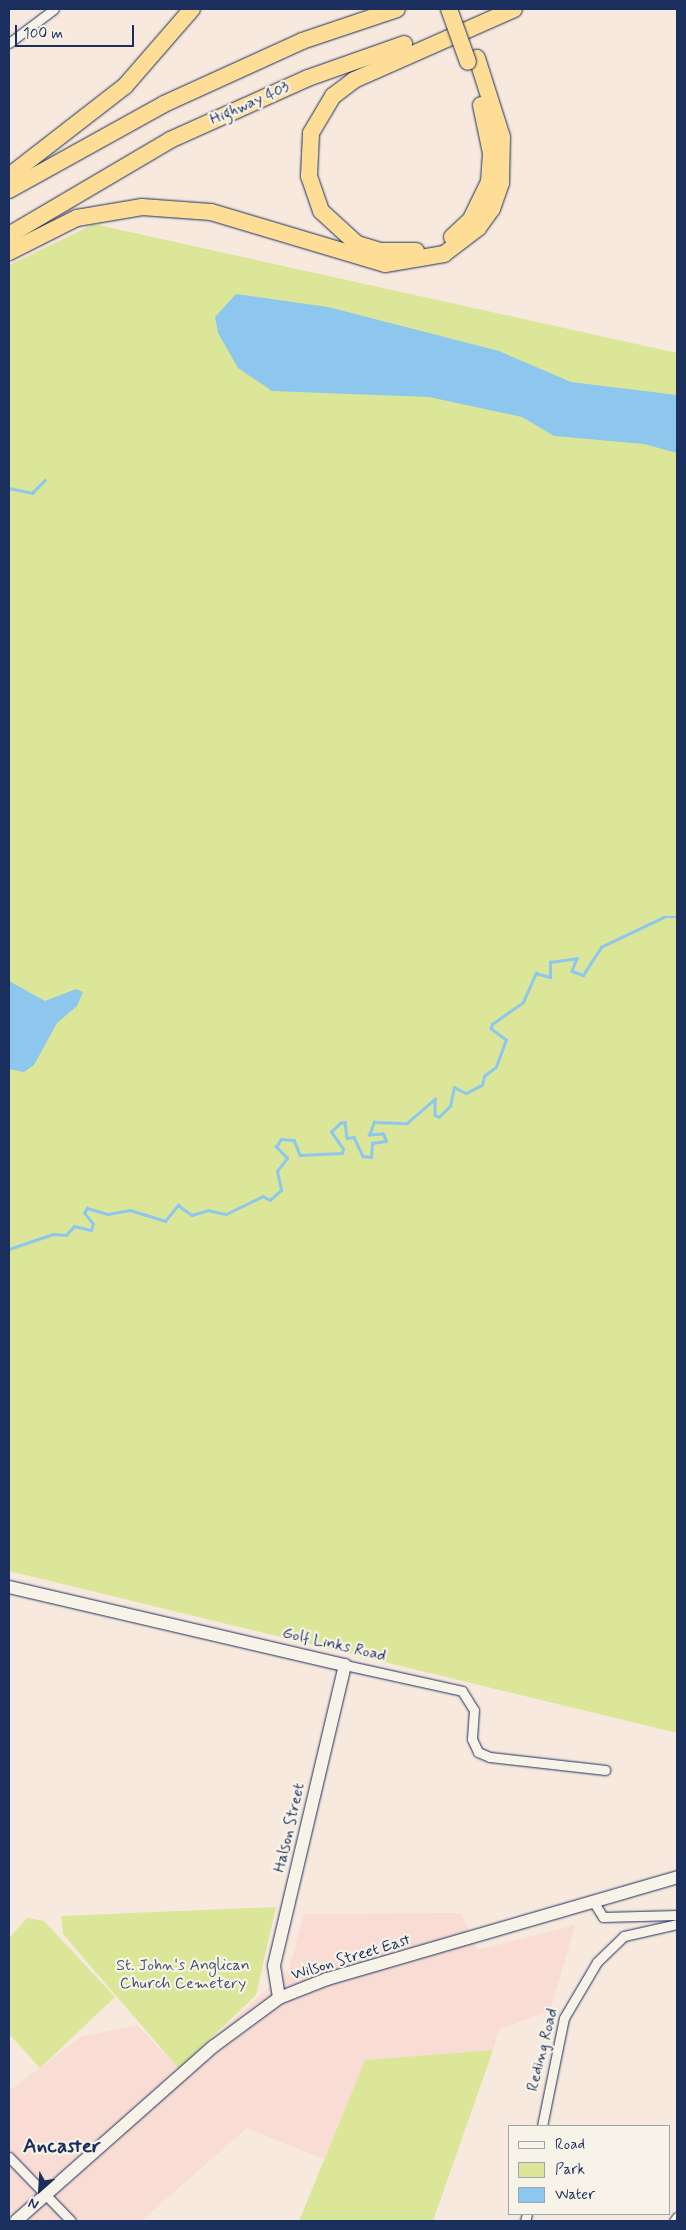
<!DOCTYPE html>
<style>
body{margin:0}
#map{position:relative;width:686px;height:2230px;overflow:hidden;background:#f8e9de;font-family:Mynerve,sans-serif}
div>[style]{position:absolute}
.built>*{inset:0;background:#f9dcd3}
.green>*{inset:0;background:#dbe699}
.water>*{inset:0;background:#8ec7ed}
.stream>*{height:2.5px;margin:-1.25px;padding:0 1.25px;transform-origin:1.25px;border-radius:1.25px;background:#8ec7ed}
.roads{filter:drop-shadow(0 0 1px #1b2f5e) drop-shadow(0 0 1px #1b2f5e)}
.street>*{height:9px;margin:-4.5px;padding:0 4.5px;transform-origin:4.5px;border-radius:4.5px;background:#f7f3e8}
.secondary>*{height:12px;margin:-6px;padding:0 6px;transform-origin:6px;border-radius:6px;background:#f7f3e8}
.highway>*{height:16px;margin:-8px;padding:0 8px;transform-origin:8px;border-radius:8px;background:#fedd96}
.bridges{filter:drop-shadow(0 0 1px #1b2f5e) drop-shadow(0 0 1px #1b2f5e)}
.highway-bridge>*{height:16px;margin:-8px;padding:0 8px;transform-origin:8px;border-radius:8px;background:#fedd96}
span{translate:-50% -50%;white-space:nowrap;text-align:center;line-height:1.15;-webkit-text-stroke:4.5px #f7f3e8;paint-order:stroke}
.street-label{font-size:16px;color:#1b2f5e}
.park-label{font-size:16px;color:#41546a}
.district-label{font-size:21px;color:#1b2f5e;font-weight:700}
.frame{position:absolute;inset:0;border:10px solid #1b2f5e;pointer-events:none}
.legend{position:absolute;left:508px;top:2125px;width:162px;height:90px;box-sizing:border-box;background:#f7f3e8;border:1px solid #9fa5b1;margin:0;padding:6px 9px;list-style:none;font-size:15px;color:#1b2f5e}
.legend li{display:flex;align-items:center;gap:10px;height:25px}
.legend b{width:25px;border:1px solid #9fa5b1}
.north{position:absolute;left:15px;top:2165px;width:50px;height:50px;-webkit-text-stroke:4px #f7f3e8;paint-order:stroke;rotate:206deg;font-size:14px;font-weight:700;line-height:20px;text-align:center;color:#1b2f5e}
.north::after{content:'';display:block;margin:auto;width:18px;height:22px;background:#1b2f5e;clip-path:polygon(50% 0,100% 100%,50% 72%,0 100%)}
.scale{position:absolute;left:15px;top:25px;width:119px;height:22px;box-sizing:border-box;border:2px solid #1b2f5e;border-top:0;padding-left:6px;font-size:15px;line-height:18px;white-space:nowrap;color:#1b2f5e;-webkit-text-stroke:4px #f7f3e8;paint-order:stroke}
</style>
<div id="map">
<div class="built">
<i style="clip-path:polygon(461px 1913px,478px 1950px,575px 1925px,550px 2011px,499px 2029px,493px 2050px,365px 2060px,324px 2159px,247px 2128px,141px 2221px,9px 2221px,9px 2091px,81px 2037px,137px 2025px,179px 2069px,289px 1969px,304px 1914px)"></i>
</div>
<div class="green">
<i style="clip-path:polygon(94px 224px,677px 353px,677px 1733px,9px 1571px,9px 265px)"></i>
<i style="clip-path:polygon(276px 1907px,256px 1995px,179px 2069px,63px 1934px,61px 1916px)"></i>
<i style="clip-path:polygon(27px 1918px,44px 1921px,115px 1997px,40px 2068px,9px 2034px,9px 1938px)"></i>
<i style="clip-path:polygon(493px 2050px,433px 2221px,299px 2221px,365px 2060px)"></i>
</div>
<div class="water">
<i style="clip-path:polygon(236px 294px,328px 307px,499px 351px,571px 382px,677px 395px,677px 453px,644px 444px,554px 436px,522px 417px,429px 397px,272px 391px,238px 368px,218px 333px,215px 317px)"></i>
<i style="clip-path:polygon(9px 981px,45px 1001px,76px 989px,83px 992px,77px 1006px,57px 1023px,34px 1065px,24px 1072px,9px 1069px)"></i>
</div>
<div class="stream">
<i style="left:9px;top:488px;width:24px;rotate:12deg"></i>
<i style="left:32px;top:493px;width:18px;rotate:-45deg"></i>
<i style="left:9px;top:1249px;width:46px;rotate:-18.8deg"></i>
<i style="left:53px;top:1234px;width:13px;rotate:4deg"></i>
<i style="left:66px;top:1235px;width:12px;rotate:-48deg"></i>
<i style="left:74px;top:1226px;width:17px;rotate:13deg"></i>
<i style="left:91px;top:1230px;width:6px;rotate:-72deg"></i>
<i style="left:93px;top:1224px;width:14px;rotate:-129deg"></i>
<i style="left:84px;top:1213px;width:6px;rotate:-59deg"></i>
<i style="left:87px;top:1208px;width:22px;rotate:16deg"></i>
<i style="left:108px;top:1214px;width:22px;rotate:-10deg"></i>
<i style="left:130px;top:1210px;width:37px;rotate:17deg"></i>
<i style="left:165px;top:1221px;width:21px;rotate:-51deg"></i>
<i style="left:178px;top:1205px;width:17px;rotate:36deg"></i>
<i style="left:192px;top:1215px;width:17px;rotate:-17deg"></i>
<i style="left:208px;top:1210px;width:18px;rotate:13deg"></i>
<i style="left:226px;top:1214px;width:41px;rotate:-25.9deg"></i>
<i style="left:263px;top:1196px;width:8px;rotate:30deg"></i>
<i style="left:270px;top:1200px;width:15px;rotate:-42deg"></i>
<i style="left:281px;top:1190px;width:19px;rotate:-102deg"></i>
<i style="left:277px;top:1171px;width:16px;rotate:-52deg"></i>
<i style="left:287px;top:1158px;width:16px;rotate:-135deg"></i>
<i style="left:276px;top:1147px;width:9px;rotate:-58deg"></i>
<i style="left:281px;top:1139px;width:13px;rotate:4deg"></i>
<i style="left:294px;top:1140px;width:16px;rotate:68deg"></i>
<i style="left:300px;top:1155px;width:42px;rotate:-2.7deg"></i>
<i style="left:342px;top:1153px;width:4px;rotate:-76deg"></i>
<i style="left:343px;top:1149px;width:21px;rotate:-125deg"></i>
<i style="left:331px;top:1132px;width:13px;rotate:-45deg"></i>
<i style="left:340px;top:1123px;width:5px;rotate:-11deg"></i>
<i style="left:345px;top:1122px;width:16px;rotate:83deg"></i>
<i style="left:347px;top:1138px;width:7px;rotate:-8deg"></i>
<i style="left:354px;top:1137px;width:21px;rotate:65deg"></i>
<i style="left:363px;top:1156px;width:8px;rotate:7deg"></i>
<i style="left:371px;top:1157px;width:14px;rotate:-86deg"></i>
<i style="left:372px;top:1143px;width:14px;rotate:-8deg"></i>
<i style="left:386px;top:1141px;width:8px;rotate:-113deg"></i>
<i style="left:383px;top:1134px;width:14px;rotate:176deg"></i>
<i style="left:369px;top:1135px;width:14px;rotate:-69deg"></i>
<i style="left:374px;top:1122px;width:33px;rotate:2deg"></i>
<i style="left:407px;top:1123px;width:37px;rotate:-41deg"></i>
<i style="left:435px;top:1099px;width:16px;rotate:90deg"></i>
<i style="left:435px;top:1115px;width:4px;rotate:27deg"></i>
<i style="left:439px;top:1117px;width:16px;rotate:-45deg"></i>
<i style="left:450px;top:1106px;width:19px;rotate:-78deg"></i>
<i style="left:454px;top:1087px;width:13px;rotate:27deg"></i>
<i style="left:466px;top:1093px;width:18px;rotate:-27deg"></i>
<i style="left:482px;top:1085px;width:9px;rotate:-77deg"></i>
<i style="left:484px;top:1076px;width:15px;rotate:-37deg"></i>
<i style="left:496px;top:1067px;width:29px;rotate:-70deg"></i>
<i style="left:506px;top:1040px;width:19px;rotate:-144deg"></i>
<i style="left:491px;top:1029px;width:5px;rotate:-79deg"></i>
<i style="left:492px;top:1024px;width:38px;rotate:-35deg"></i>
<i style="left:523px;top:1002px;width:32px;rotate:-66deg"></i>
<i style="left:536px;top:973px;width:15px;rotate:16deg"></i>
<i style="left:550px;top:977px;width:15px;rotate:-90deg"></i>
<i style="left:550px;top:962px;width:27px;rotate:-8deg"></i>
<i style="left:577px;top:958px;width:14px;rotate:111deg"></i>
<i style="left:572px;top:971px;width:12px;rotate:20deg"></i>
<i style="left:583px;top:975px;width:33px;rotate:-57deg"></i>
<i style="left:601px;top:947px;width:70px;rotate:-25.5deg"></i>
<i style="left:664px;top:917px;width:13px"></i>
</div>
<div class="roads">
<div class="street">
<i style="left:9px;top:43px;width:56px;rotate:-37.1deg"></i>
<i style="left:345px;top:1665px;width:120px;rotate:12.5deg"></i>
<i style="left:462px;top:1691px;width:22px;rotate:58deg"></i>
<i style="left:474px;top:1710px;width:29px;rotate:94deg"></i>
<i style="left:472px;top:1739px;width:14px;rotate:65deg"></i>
<i style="left:478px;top:1752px;width:13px;rotate:23deg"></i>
<i style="left:490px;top:1757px;width:116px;rotate:6.4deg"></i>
<i style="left:593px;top:1901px;width:19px;rotate:58deg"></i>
<i style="left:603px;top:1917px;width:74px;rotate:-1.5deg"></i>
<i style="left:542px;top:2126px;width:110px;rotate:-78.5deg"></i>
<i style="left:564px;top:2018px;width:65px;rotate:-59.5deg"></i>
<i style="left:597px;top:1962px;width:37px;rotate:-44deg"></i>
<i style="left:624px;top:1936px;width:54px;rotate:-12.8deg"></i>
<i style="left:9px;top:2157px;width:89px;rotate:45.9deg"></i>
<i style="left:525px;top:2221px;width:7px;rotate:-74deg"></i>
<i style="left:674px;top:2221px;width:5px;rotate:-53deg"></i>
</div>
<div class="secondary">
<i style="left:9px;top:1587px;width:345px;rotate:13.1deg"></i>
<i style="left:345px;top:1665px;width:309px;rotate:103.3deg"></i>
<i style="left:274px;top:1966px;width:32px;rotate:81deg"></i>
<i style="left:16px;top:2221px;width:264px;rotate:-41.5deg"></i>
<i style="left:214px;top:2046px;width:81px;rotate:-36.4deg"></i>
<i style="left:279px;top:1998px;width:52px;rotate:-21.6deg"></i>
<i style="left:327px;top:1979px;width:365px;rotate:-16.2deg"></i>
</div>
<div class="highway">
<i style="left:9px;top:176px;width:147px;rotate:-37.8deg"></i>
<i style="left:125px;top:86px;width:102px;rotate:-49deg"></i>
<i style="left:9px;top:190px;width:177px;rotate:-29deg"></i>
<i style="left:164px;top:104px;width:152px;rotate:-24.5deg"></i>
<i style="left:302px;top:41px;width:100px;rotate:-18.6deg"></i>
<i style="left:9px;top:235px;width:187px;rotate:-30.5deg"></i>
<i style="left:170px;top:140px;width:151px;rotate:-24.2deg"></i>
<i style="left:308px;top:78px;width:102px;rotate:-19.5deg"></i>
<i style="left:452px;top:237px;width:26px;rotate:-43deg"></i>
<i style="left:471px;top:219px;width:41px;rotate:-64.1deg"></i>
<i style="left:489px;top:182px;width:29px;rotate:-86deg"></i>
<i style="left:491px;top:153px;width:49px;rotate:-101.8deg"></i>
<i style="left:416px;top:251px;width:36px;rotate:180deg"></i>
<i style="left:380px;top:251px;width:24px;rotate:-163deg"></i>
<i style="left:357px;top:244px;width:49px;rotate:-137.5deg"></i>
<i style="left:321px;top:211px;width:37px;rotate:-109deg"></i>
<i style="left:309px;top:176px;width:43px;rotate:-87.3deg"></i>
<i style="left:311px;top:133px;width:43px;rotate:-59.3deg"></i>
<i style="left:333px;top:96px;width:26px;rotate:-37deg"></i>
<i style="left:354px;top:80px;width:175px;rotate:-23.9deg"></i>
<i style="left:9px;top:252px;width:76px;rotate:-26.6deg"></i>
<i style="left:77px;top:218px;width:66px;rotate:-9.6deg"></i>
<i style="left:142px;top:207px;width:69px;rotate:4.1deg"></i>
<i style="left:211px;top:212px;width:182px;rotate:16.6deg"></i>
<i style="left:385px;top:264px;width:60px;rotate:-9.6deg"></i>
<i style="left:444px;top:254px;width:43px;rotate:-37.4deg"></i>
<i style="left:478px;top:228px;width:24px;rotate:-54deg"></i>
<i style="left:492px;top:209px;width:28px;rotate:-71deg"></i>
<i style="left:501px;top:183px;width:46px;rotate:-88.8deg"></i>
<i style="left:502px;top:137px;width:83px;rotate:-107.6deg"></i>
</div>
</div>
<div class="bridges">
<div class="highway-bridge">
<i style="left:449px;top:9px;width:56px;rotate:70.3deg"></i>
</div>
</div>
<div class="street-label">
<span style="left:250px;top:104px;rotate:-24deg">Highway 403</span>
<span style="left:334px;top:1645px;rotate:13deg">Golf Links Road</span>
<span style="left:290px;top:1828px;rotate:-77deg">Halson Street</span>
<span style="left:351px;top:1958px;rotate:-17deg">Wilson Street East</span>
<span style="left:543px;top:2050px;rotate:-76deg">Reding Road</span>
</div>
<div class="park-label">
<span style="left:183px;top:1975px">St. John's Anglican<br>Church Cemetery</span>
</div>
<div class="district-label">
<span style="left:62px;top:2146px">Ancaster</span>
</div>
<div class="frame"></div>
<ul class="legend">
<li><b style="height:6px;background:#f7f3e8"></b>Road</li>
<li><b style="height:14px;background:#dbe699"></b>Park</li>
<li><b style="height:14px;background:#8ec7ed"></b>Water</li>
</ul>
<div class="north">N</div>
<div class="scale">100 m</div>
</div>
